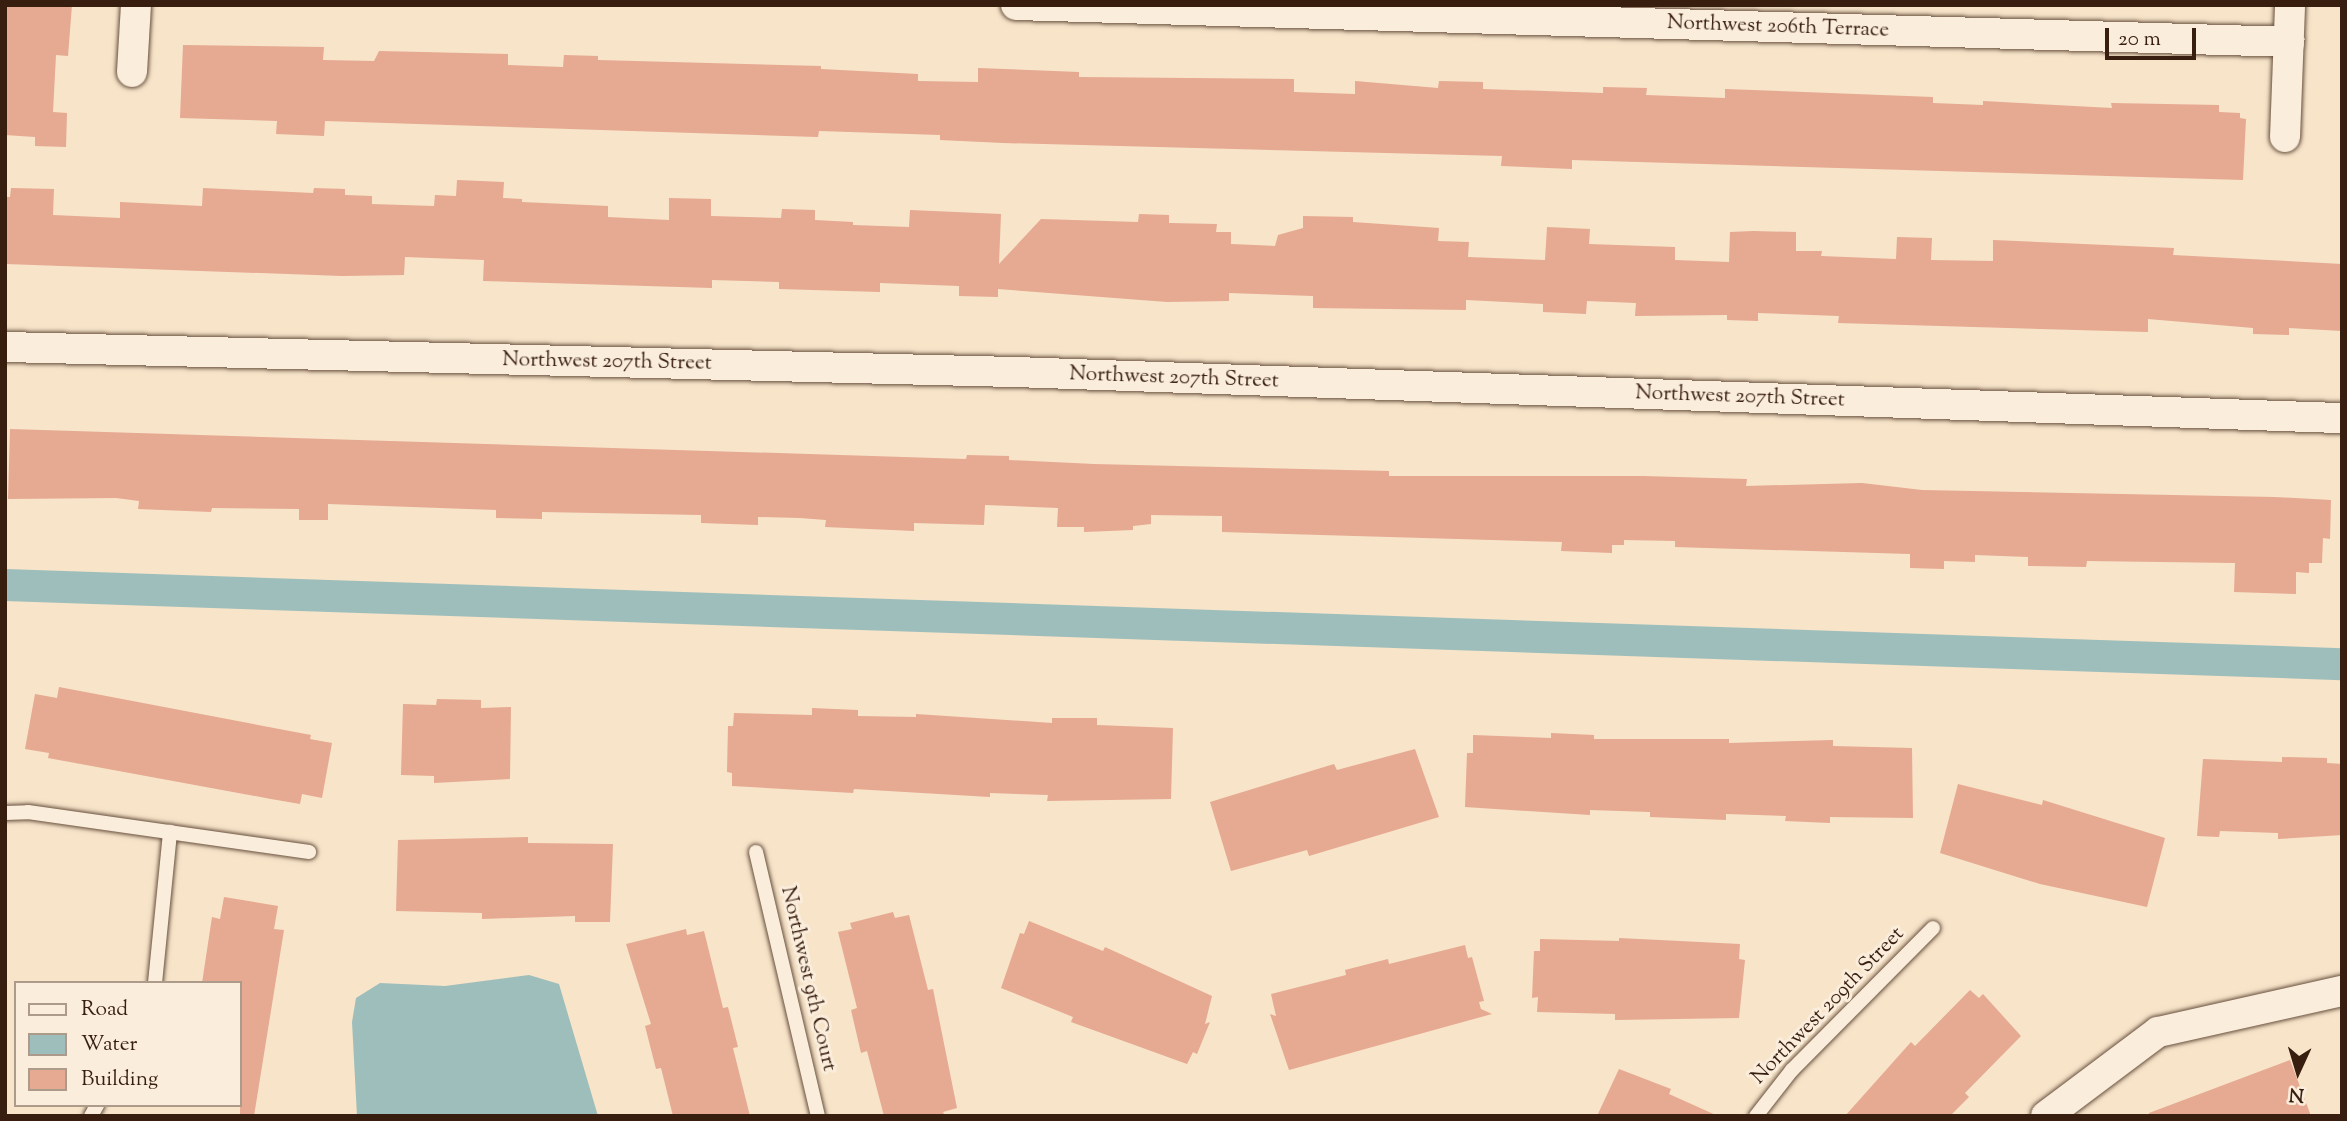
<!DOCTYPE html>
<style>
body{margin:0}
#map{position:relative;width:2347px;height:1121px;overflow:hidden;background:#f7e4c9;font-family:"Sorts Mill Goudy",serif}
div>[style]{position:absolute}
.water>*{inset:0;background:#9ebebc}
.canal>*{height:32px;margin:-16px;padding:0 16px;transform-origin:16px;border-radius:16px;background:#9ebebc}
.building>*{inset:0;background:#e6a991}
.roads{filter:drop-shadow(0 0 2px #68503e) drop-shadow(0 0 2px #68503e)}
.service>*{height:14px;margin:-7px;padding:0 7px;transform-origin:7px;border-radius:7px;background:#faeddc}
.minor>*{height:30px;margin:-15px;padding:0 15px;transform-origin:15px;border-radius:15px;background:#faeddc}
span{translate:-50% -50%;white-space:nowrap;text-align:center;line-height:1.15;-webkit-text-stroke:6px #faeddc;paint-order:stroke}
.street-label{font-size:21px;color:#381e0f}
.frame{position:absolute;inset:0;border:7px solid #381e0f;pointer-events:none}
.legend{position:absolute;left:14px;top:981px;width:228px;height:126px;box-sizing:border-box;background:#faeddc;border:2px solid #ac9a8a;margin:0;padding:9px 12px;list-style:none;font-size:21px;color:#381e0f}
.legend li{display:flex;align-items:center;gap:14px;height:35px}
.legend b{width:35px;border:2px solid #ac9a8a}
.north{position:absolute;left:2263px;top:1037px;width:70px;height:70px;-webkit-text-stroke:5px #faeddc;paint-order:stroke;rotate:184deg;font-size:19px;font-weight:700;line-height:28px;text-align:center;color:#381e0f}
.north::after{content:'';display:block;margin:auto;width:24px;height:32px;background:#381e0f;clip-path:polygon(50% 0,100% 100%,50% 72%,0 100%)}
.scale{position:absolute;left:2105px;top:28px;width:91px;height:32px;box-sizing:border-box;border:4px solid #381e0f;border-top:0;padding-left:9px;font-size:21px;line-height:24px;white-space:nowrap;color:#381e0f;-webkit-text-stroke:5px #faeddc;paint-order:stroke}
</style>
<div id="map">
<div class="water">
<i style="clip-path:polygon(529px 975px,559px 984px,598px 1116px,357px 1116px,352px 1022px,356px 998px,380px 983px,445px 986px)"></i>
</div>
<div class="canal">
<i style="left:5px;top:585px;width:2338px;rotate:1.94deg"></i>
</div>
<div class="building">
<i style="clip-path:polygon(5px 5px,72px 5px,68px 56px,56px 55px,53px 112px,67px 113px,66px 147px,35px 146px,35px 137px,5px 135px)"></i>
<i style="clip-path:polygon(183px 45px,324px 47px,323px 60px,374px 61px,379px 51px,508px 54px,508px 65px,563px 67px,564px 55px,598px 56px,598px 60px,821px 66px,821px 69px,918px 74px,918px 81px,978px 82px,978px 68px,1079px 72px,1079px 77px,1294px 79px,1294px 92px,1355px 94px,1355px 81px,1438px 88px,1439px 81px,1483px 82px,1483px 89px,1603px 93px,1603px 87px,1647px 88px,1646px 95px,1725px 98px,1725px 89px,1933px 97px,1933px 103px,1983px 105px,1983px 101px,2112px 108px,2111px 103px,2219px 105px,2219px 112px,2240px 113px,2240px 118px,2246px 119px,2243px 180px,1572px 160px,1572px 169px,1501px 166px,1502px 156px,1003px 143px,940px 140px,940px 135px,819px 131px,818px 137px,325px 121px,324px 136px,276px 134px,277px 121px,180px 118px)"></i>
<i style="clip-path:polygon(457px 180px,504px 182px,503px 198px,522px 199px,522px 202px,608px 206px,608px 217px,669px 220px,669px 198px,711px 199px,711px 216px,781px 218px,782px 209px,815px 210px,815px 220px,853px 222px,853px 225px,909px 227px,910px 210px,1001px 214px,999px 264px,1041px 219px,1138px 222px,1139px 214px,1169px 215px,1169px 223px,1217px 224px,1216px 232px,1231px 232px,1231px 244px,1275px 246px,1278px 235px,1303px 228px,1303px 216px,1353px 217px,1353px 222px,1439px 228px,1438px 241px,1469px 242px,1468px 257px,1545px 260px,1547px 227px,1590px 229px,1589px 244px,1675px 247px,1675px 260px,1729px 262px,1730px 232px,1753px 231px,1796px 232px,1796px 251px,1822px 251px,1821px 256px,1896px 259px,1897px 237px,1932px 238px,1931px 260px,1993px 261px,1993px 240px,2174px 248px,2173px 255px,2342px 264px,2342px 331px,2289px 328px,2289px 335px,2253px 334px,2253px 328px,2148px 319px,2148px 332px,1838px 323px,1839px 316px,1758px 313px,1758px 321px,1727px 320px,1727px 315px,1635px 316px,1636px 303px,1587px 301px,1586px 314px,1543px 312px,1543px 304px,1466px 300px,1466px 310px,1313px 308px,1313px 296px,1229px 293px,1229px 301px,1167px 302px,998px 289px,998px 297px,959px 296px,959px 286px,880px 283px,880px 292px,779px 289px,779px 282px,712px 280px,712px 288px,483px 281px,484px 260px,405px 257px,404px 275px,342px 276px,6px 264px,5px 197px,10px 197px,11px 188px,54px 189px,53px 215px,120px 218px,120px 202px,202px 206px,203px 188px,313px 193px,314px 188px,345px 189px,345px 195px,372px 196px,372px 204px,434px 206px,435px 195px,456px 196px)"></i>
<i style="clip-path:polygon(10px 429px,966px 459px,967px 455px,1009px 456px,1009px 460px,1094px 464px,1389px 471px,1389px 476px,1643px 476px,1747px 479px,1746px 486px,1862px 483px,1922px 490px,2275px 497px,2331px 500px,2330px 539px,2323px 538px,2322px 563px,2309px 563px,2309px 573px,2296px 572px,2296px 594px,2234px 592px,2235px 563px,2087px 561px,2086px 567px,2028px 566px,2028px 557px,1975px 555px,1975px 562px,1944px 561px,1944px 569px,1910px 568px,1910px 554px,1675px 547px,1675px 541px,1624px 540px,1624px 545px,1612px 545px,1612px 553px,1561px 551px,1562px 542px,1222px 532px,1222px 516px,1151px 515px,1151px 524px,1133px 526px,1133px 530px,1084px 532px,1084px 527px,1057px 527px,1058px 508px,985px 505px,984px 525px,914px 523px,914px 531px,825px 527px,826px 520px,800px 518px,758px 517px,758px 525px,701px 523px,701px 515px,542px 512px,542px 519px,496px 518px,496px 510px,328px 504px,328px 520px,299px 520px,299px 509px,212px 508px,211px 512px,138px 509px,139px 501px,116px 498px,8px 499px)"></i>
<i style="clip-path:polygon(59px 687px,311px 735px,310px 739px,332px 743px,322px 798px,302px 794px,300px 804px,271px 799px,48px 758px,49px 753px,25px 749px,35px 694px,57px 698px)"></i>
<i style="clip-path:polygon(437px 699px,481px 700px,481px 708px,511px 707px,510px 779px,434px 783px,434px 776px,401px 775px,403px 704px,436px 705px)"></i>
<i style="clip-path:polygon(812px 708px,858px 710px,858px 716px,916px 717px,916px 714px,1052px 723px,1052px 718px,1097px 718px,1097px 725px,1173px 728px,1171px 799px,1047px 801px,1048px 795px,990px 793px,990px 797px,854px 789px,853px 793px,732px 786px,732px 773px,727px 772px,728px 726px,733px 726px,734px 713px,812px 715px)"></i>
<i style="clip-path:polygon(1551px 733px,1594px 735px,1594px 739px,1729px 739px,1729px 743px,1833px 740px,1833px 746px,1912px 748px,1913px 818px,1830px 817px,1830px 823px,1785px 821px,1786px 816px,1726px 814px,1726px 820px,1650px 817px,1650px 812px,1590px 810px,1590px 815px,1465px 807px,1467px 753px,1473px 753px,1473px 735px,1551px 738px)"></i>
<i style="clip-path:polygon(1415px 749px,1439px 817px,1309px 856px,1307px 850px,1231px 871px,1210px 802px,1334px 764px,1337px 770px)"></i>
<i style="clip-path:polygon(2282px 757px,2327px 758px,2327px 763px,2342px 764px,2342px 835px,2278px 839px,2278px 833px,2220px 831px,2219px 837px,2197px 836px,2203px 759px,2282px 762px)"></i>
<i style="clip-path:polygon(1958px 784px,2042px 805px,2043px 800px,2165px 838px,2147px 907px,2040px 884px,1940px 853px)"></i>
<i style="clip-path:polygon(528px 837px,528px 843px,613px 844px,610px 922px,575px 922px,575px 916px,482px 919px,482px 913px,396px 911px,398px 840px)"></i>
<i style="clip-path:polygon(224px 897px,278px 906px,274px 929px,284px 930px,254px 1116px,240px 1116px,240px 983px,202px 983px,212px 917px,220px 919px)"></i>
<i style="clip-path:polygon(893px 912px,895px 918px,909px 915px,928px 990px,933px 989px,957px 1108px,943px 1112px,945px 1116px,884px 1116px,867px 1051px,861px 1053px,851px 1010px,857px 1008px,838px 932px,852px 929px,850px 923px)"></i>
<i style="clip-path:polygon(1029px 921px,1103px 951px,1105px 947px,1212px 996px,1205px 1024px,1210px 1022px,1197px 1054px,1193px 1052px,1187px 1064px,1071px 1022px,1073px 1017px,1001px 988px,1020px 933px,1024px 934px)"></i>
<i style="clip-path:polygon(686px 929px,687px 935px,704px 931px,723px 1008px,728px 1007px,738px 1047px,733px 1048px,750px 1116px,673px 1116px,661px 1068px,656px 1069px,645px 1026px,651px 1024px,626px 944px)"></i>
<i style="clip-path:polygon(1619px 938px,1740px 944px,1739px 959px,1745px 960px,1739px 1018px,1615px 1020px,1615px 1014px,1537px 1012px,1538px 997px,1532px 998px,1534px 951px,1540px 951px,1540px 939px,1619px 941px)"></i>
<i style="clip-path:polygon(1465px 945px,1468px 958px,1472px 957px,1484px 1001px,1479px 1002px,1481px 1009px,1492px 1014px,1289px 1070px,1270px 1014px,1276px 1016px,1271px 994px,1346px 975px,1345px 970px,1388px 959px,1389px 964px)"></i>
<i style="clip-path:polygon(1970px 990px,1979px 998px,1983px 994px,2021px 1036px,1965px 1093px,1969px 1097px,1950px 1116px,1845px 1116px,1911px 1042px,1915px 1046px)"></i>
<i style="clip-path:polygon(2290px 1060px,2311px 1116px,2149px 1116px,2149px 1113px)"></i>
<i style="clip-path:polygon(1619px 1069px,1671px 1089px,1669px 1094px,1718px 1116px,1597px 1116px)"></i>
</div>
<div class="roads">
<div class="service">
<i style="left:5px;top:813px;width:23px;rotate:-2deg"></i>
<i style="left:28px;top:812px;width:284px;rotate:8.1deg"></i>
<i style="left:756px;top:852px;width:271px;rotate:76.8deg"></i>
<i style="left:155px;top:983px;width:152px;rotate:-84.3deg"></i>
<i style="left:91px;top:1116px;width:13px;rotate:-61deg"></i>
<i style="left:1756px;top:1116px;width:58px;rotate:-52deg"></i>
<i style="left:1792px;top:1070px;width:200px;rotate:-45.2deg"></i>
</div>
<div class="minor">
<i style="left:1016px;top:5px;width:1274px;rotate:1.66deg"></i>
<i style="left:132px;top:72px;width:67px;rotate:-86.6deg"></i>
<i style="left:2285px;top:137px;width:132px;rotate:-87.8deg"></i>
<i style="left:5px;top:347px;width:1010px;rotate:1.42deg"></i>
<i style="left:1015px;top:372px;width:1328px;rotate:1.99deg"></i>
<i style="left:2046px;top:1116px;width:140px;rotate:-36.9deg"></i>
<i style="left:2158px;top:1032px;width:189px;rotate:-12.6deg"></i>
</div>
</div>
<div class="street-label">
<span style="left:1778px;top:27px;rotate:2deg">Northwest 206th Terrace</span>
<span style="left:607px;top:362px;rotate:1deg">Northwest 207th Street</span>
<span style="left:1174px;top:378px;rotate:2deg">Northwest 207th Street</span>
<span style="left:1740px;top:397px;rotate:2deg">Northwest 207th Street</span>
<span style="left:808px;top:979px;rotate:77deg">Northwest 9th Court</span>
<span style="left:1828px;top:1006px;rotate:-46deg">Northwest 209th Street</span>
</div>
<div class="frame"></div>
<ul class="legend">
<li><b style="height:9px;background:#faeddc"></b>Road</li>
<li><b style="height:19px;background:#9ebebc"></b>Water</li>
<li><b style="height:19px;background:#e6a991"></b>Building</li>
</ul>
<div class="north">N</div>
<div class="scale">20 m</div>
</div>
